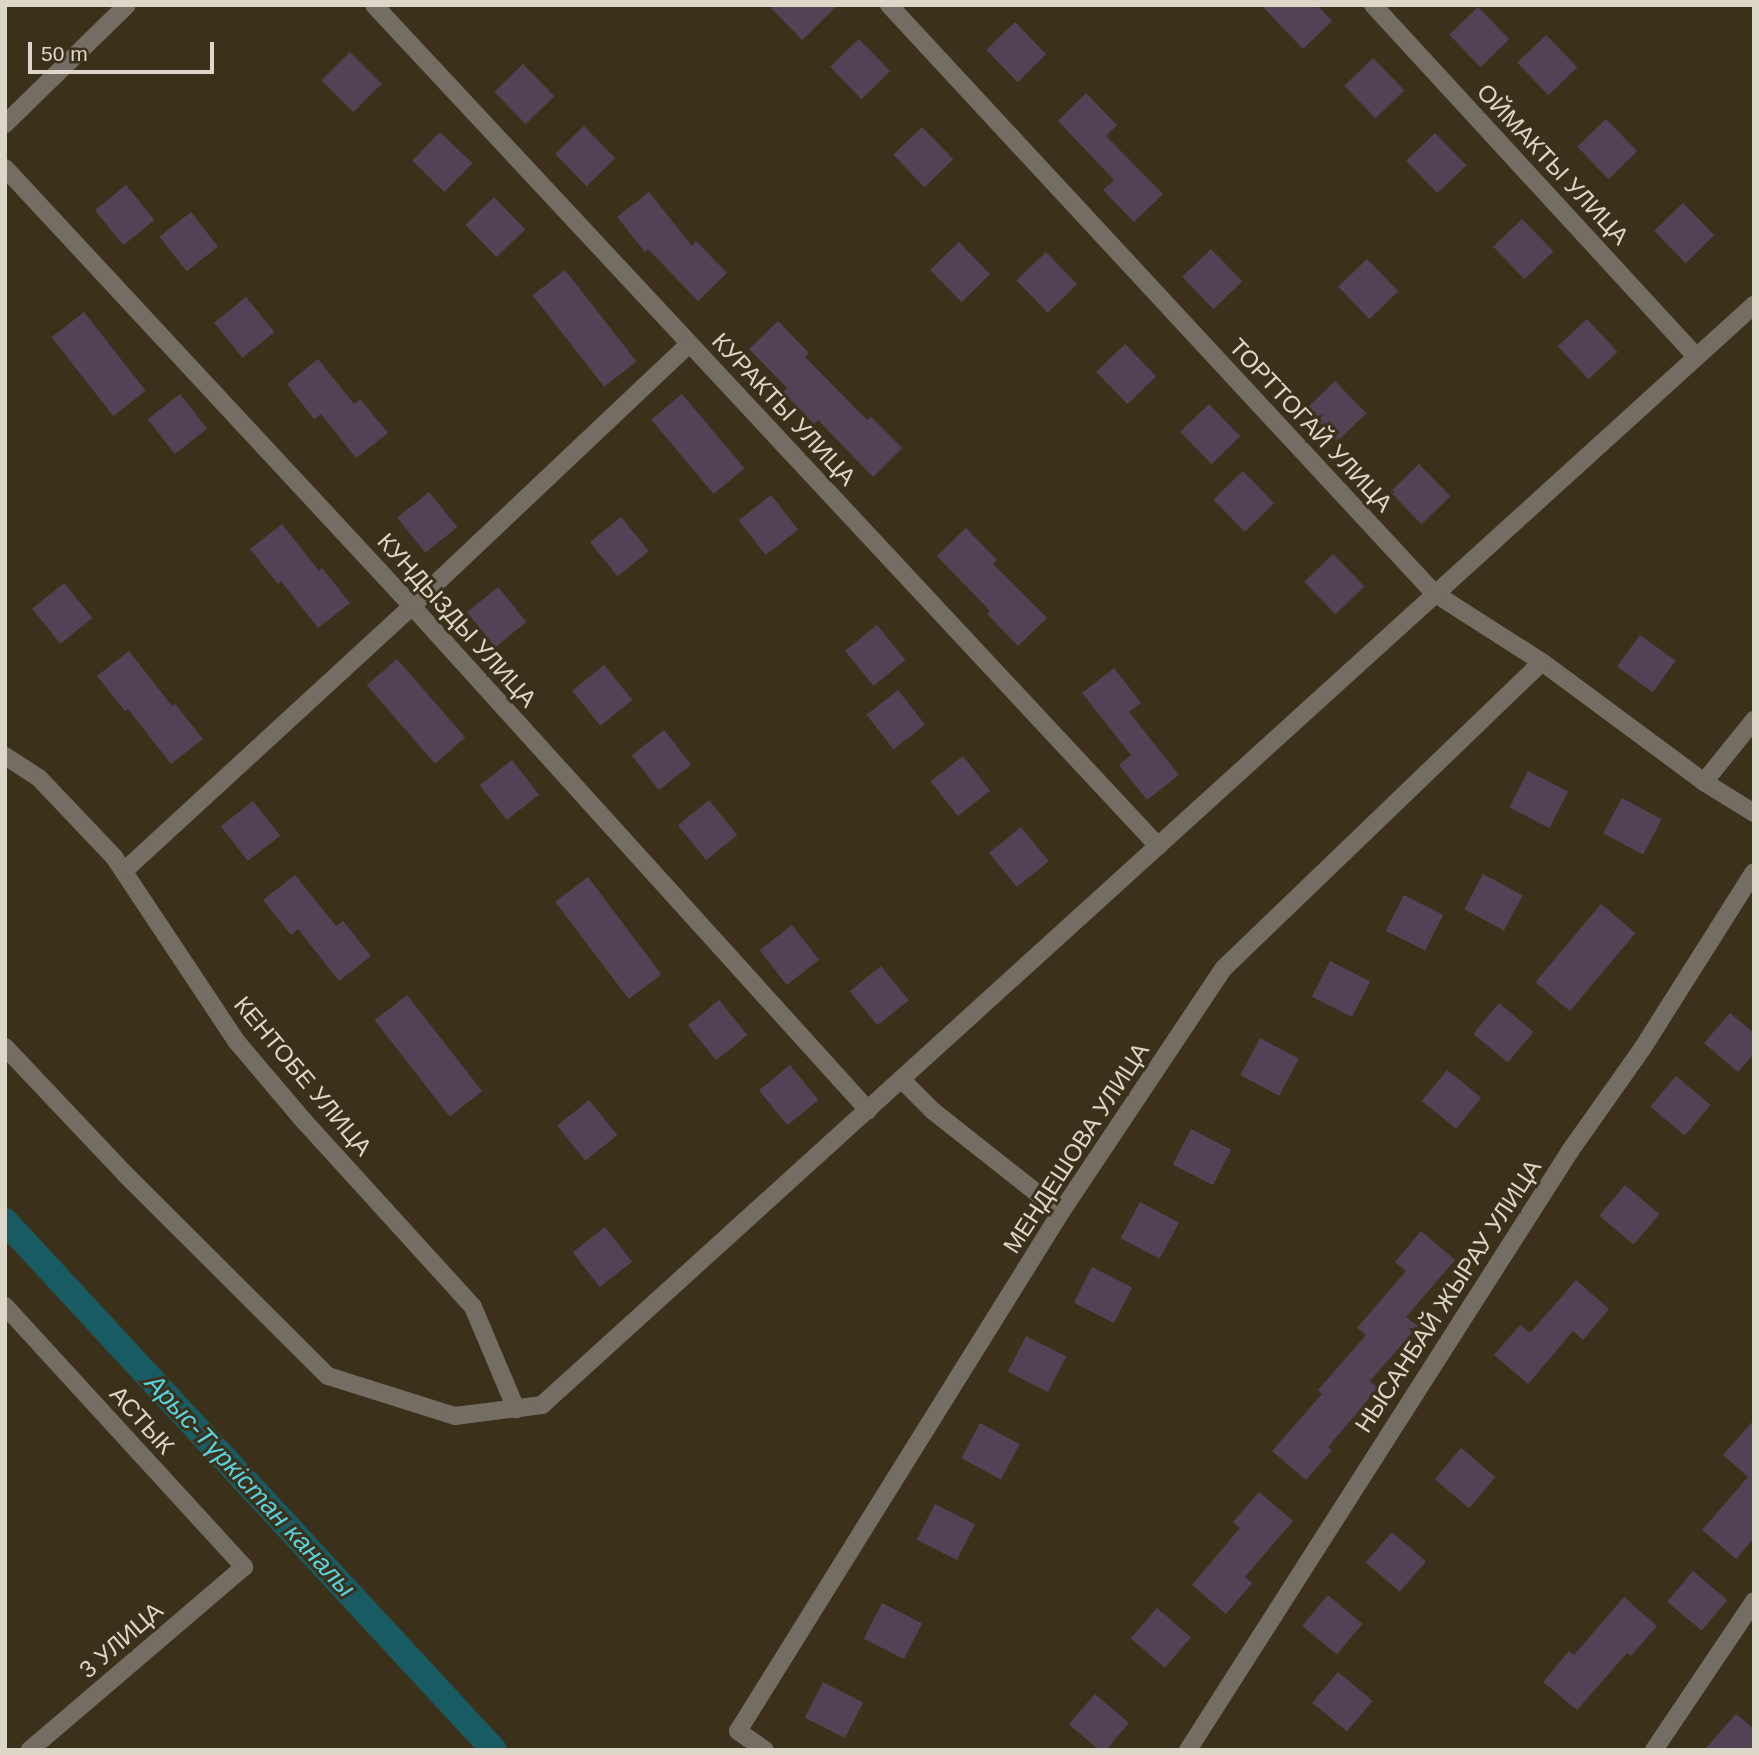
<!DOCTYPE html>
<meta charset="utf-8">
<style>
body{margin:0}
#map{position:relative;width:1759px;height:1755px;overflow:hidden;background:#3b311b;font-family:Helvetica,sans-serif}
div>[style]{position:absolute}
.canal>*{height:26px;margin:-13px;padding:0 13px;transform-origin:13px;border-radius:13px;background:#195b62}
.building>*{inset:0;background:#534255;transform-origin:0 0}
.minor>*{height:18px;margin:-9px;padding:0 9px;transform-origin:9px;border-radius:9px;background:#746d63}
span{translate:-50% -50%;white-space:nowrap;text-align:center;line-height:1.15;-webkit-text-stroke:6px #3b311b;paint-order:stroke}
.street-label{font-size:24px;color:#ddd7c9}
.water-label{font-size:26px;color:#57d4e2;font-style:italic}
.frame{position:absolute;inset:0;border:7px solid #ddd7c9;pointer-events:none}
.scale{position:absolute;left:28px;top:42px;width:186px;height:32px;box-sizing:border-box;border:4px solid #ddd7c9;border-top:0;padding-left:9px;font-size:21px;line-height:24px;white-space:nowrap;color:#ddd7c9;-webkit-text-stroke:5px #3b311b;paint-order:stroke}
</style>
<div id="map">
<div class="canal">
<i style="left:5px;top:1221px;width:720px;rotate:47.25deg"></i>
</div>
<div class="building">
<i style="clip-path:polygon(768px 5px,838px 5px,802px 40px)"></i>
<i style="clip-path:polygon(1261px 5px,1317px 5px,1332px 21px,1303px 49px)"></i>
<i style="left:1478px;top:7px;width:45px;height:40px;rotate:46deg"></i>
<i style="left:1015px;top:22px;width:45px;height:40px;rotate:46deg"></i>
<i style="left:1546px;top:35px;width:45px;height:40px;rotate:46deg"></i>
<i style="left:859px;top:39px;width:45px;height:40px;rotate:46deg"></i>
<i style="left:350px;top:52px;width:45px;height:40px;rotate:45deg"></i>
<i style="left:1373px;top:58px;width:45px;height:40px;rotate:46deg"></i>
<i style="left:523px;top:64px;width:45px;height:40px;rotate:46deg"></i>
<i style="clip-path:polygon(1086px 93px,1117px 125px,1106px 136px,1163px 194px,1134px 222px,1103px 190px,1114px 180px,1058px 121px)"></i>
<i style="left:1606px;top:119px;width:45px;height:40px;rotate:46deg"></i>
<i style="left:584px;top:126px;width:45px;height:40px;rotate:46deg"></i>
<i style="left:922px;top:127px;width:45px;height:40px;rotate:46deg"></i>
<i style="left:440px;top:132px;width:45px;height:40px;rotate:44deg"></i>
<i style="left:1435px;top:133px;width:45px;height:40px;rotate:46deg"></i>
<i style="left:126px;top:185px;width:45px;height:40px;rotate:51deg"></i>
<i style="clip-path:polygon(649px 192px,692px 246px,696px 241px,727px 273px,698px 301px,648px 249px,645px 252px,617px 217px)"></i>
<i style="left:494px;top:197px;width:45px;height:40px;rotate:46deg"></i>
<i style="left:1683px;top:203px;width:45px;height:40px;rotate:46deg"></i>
<i style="left:191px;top:212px;width:44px;height:40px;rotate:52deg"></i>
<i style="left:1522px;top:219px;width:45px;height:40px;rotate:46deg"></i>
<i style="left:959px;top:242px;width:45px;height:40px;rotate:46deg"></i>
<i style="left:1211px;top:249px;width:45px;height:40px;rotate:46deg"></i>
<i style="left:1046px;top:252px;width:45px;height:41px;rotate:46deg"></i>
<i style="left:1367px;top:259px;width:45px;height:40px;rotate:46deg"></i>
<i style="left:565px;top:270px;width:116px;height:41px;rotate:52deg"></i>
<i style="left:246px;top:297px;width:45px;height:41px;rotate:51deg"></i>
<i style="left:84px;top:312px;width:100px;height:41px;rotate:52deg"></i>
<i style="left:1587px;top:319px;width:45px;height:40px;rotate:47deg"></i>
<i style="clip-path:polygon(778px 321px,809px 353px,805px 357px,867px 420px,871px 417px,902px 448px,873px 477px,818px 420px,814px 424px,783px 392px,787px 388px,749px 349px)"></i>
<i style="left:1125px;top:344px;width:45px;height:40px;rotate:46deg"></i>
<i style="clip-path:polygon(318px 359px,354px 404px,360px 399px,388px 433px,356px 458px,321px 414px,314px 419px,287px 384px)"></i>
<i style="left:1335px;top:381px;width:45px;height:40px;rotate:46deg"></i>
<i style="left:180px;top:394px;width:44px;height:41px;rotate:52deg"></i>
<i style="left:682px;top:394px;width:97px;height:40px;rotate:50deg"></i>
<i style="left:1209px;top:404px;width:45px;height:40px;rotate:46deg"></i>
<i style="left:1419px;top:464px;width:45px;height:40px;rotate:46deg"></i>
<i style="left:1243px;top:471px;width:45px;height:41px;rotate:46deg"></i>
<i style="left:429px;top:492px;width:45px;height:41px;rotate:51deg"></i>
<i style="left:771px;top:495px;width:44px;height:41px;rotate:52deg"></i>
<i style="left:621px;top:517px;width:44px;height:40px;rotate:51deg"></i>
<i style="clip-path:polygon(282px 524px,319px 571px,322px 568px,350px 603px,318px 628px,281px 581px,278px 584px,250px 549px)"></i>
<i style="clip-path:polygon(966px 528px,997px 560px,993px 564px,1047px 618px,1018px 646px,987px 614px,990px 611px,937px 556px)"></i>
<i style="left:1333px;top:554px;width:45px;height:40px;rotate:46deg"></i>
<i style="left:64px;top:583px;width:45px;height:41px;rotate:51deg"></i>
<i style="left:498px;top:587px;width:45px;height:40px;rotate:51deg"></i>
<i style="left:877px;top:625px;width:45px;height:41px;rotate:51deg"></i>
<i style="left:1640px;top:635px;width:44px;height:39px;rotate:36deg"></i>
<i style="clip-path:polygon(129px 651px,172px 706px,175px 704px,203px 739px,171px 764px,128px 709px,125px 711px,97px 676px)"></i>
<i style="left:397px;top:659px;width:104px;height:40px;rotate:49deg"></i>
<i style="left:604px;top:665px;width:45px;height:41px;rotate:51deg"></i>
<i style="clip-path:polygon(1114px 668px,1141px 703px,1129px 712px,1179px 775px,1147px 800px,1119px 765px,1131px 755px,1082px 693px)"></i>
<i style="left:898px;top:690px;width:44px;height:40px;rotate:52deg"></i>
<i style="left:664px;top:730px;width:44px;height:41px;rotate:52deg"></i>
<i style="left:963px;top:756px;width:44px;height:41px;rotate:52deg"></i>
<i style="left:512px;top:760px;width:44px;height:41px;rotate:52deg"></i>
<i style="left:1528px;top:771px;width:45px;height:41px;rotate:27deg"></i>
<i style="left:1622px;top:798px;width:45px;height:40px;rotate:28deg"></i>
<i style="left:709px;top:800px;width:45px;height:40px;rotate:51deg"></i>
<i style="left:253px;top:801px;width:44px;height:41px;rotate:52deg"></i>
<i style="left:1021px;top:827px;width:44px;height:41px;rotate:51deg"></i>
<i style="left:1483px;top:874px;width:45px;height:40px;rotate:28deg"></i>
<i style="clip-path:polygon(295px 875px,336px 926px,343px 921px,371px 956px,339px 981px,298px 929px,291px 935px,263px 900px)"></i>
<i style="left:588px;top:877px;width:122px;height:41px;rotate:53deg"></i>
<i style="left:1404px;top:895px;width:44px;height:40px;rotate:27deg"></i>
<i style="left:1601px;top:904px;width:45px;height:102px;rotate:40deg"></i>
<i style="left:792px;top:925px;width:44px;height:41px;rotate:52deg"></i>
<i style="left:1330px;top:961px;width:45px;height:40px;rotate:27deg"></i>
<i style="left:881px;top:966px;width:44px;height:40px;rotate:51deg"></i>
<i style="left:407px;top:995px;width:122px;height:41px;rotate:52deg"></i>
<i style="left:719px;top:1000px;width:45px;height:40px;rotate:51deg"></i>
<i style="left:1499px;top:1003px;width:45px;height:40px;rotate:40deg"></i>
<i style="clip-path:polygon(1730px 1013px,1754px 1033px,1754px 1054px,1738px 1072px,1704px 1043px)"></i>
<i style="left:1260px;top:1038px;width:44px;height:42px;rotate:28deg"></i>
<i style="left:790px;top:1065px;width:45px;height:40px;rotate:51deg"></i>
<i style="left:1447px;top:1070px;width:44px;height:40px;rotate:39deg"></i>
<i style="left:1676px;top:1076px;width:45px;height:40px;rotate:40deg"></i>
<i style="left:589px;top:1100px;width:45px;height:41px;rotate:51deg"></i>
<i style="left:1191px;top:1129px;width:45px;height:40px;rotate:27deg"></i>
<i style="left:1625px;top:1185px;width:45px;height:40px;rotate:40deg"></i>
<i style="left:1140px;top:1202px;width:44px;height:41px;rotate:28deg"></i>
<i style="left:605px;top:1227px;width:44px;height:41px;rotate:52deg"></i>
<i style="clip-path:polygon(1421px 1231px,1455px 1260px,1406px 1317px,1418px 1326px,1370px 1381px,1378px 1388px,1328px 1447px,1332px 1450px,1306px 1480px,1272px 1451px,1322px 1394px,1318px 1390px,1366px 1335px,1357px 1328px,1406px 1271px,1395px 1262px)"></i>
<i style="left:1092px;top:1267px;width:45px;height:40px;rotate:27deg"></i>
<i style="clip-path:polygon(1576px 1280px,1609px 1309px,1583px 1340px,1573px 1331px,1528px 1384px,1494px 1355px,1520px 1325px,1530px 1333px)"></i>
<i style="left:1026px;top:1336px;width:45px;height:40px;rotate:27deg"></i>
<i style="clip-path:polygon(1754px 1420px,1754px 1538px,1736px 1559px,1702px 1530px,1748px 1477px,1723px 1455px)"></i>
<i style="left:980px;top:1423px;width:45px;height:40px;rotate:28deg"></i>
<i style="left:1461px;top:1448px;width:45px;height:41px;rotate:40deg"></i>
<i style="clip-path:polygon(1259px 1492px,1293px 1521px,1245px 1577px,1252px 1583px,1226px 1614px,1192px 1585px,1240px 1528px,1233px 1522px)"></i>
<i style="left:935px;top:1504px;width:45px;height:40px;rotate:27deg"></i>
<i style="left:1392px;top:1532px;width:45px;height:40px;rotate:41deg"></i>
<i style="left:1693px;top:1571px;width:45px;height:40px;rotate:40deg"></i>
<i style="left:1328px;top:1595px;width:45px;height:40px;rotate:40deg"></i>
<i style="clip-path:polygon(1624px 1597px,1657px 1626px,1631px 1656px,1627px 1653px,1577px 1710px,1543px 1682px,1569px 1651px,1574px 1655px)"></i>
<i style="left:882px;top:1603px;width:45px;height:40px;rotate:27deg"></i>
<i style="left:1157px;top:1608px;width:45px;height:40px;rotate:41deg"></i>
<i style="left:1338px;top:1672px;width:45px;height:40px;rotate:40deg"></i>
<i style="left:823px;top:1682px;width:45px;height:40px;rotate:27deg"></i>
<i style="clip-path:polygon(1095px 1694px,1129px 1723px,1106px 1750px,1099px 1750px,1069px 1724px)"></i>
<i style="clip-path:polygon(1736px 1714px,1754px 1729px,1754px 1750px,1704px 1750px)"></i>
</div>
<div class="minor">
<i style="left:374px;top:5px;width:1150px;rotate:47.01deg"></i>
<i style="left:889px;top:5px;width:802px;rotate:47.17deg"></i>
<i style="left:1434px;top:593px;width:128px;rotate:32.6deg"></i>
<i style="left:1542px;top:662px;width:202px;rotate:36.5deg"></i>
<i style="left:1704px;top:782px;width:59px;rotate:31.8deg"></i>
<i style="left:1373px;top:5px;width:478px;rotate:47.4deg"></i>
<i style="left:5px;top:124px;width:170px;rotate:-44.3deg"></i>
<i style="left:5px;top:168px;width:598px;rotate:47.1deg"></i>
<i style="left:412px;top:606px;width:680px;rotate:47.86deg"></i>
<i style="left:5px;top:756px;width:40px;rotate:32.9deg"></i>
<i style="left:39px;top:778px;width:109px;rotate:46.5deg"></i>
<i style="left:114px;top:857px;width:222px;rotate:56.4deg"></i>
<i style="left:237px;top:1042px;width:104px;rotate:49.7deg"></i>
<i style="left:304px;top:1121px;width:251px;rotate:47.7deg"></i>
<i style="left:473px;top:1307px;width:111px;rotate:67.1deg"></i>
<i style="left:1704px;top:782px;width:80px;rotate:-51.1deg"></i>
<i style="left:124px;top:871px;width:391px;rotate:-42.6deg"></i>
<i style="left:412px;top:606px;width:381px;rotate:-43.4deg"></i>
<i style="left:5px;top:1047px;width:175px;rotate:46.6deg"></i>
<i style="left:125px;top:1174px;width:286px;rotate:44.9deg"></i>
<i style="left:328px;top:1376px;width:133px;rotate:17.5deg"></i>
<i style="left:455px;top:1416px;width:88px;rotate:-7.2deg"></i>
<i style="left:542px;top:1405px;width:1637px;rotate:-42.23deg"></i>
<i style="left:901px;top:1079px;width:45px;rotate:45deg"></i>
<i style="left:933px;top:1111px;width:163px;rotate:38.3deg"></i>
<i style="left:5px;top:1306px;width:354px;rotate:47.5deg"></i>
<i style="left:244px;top:1567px;width:282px;rotate:139.5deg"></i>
<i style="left:765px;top:1750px;width:33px;rotate:-145deg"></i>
<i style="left:738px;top:1731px;width:611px;rotate:-58.1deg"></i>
<i style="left:1061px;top:1212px;width:293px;rotate:-56.3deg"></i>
<i style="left:1224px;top:968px;width:441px;rotate:-43.9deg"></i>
<i style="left:1188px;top:1750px;width:710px;rotate:-57.47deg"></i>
<i style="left:1570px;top:1151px;width:125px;rotate:-54.8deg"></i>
<i style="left:1642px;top:1049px;width:209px;rotate:-57.7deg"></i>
<i style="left:1654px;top:1750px;width:179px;rotate:-56.1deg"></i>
</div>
<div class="street-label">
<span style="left:1553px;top:164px;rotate:47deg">ОЙМАКТЫ УЛИЦА</span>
<span style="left:784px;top:409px;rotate:47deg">КУРАКТЫ УЛИЦА</span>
<span style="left:1311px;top:425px;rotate:47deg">ТОРТТОГАЙ УЛИЦА</span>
<span style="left:457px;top:620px;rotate:48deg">КУНДЫЗДЫ УЛИЦА</span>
<span style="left:303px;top:1076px;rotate:50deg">КЕНТОБЕ УЛИЦА</span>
<span style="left:1076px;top:1148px;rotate:-57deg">МЕНДЕШОВА УЛИЦА</span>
<span style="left:1448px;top:1296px;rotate:-57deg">НЫСАНБАЙ ЖЫРАУ УЛИЦА</span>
<span style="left:142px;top:1420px;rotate:48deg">АСТЫК</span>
<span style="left:121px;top:1640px;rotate:-41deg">3 УЛИЦА</span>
</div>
<div class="water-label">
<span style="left:250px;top:1486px;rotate:47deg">Арыс-Түркістан каналы</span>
</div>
<div class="frame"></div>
<div class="scale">50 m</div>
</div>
